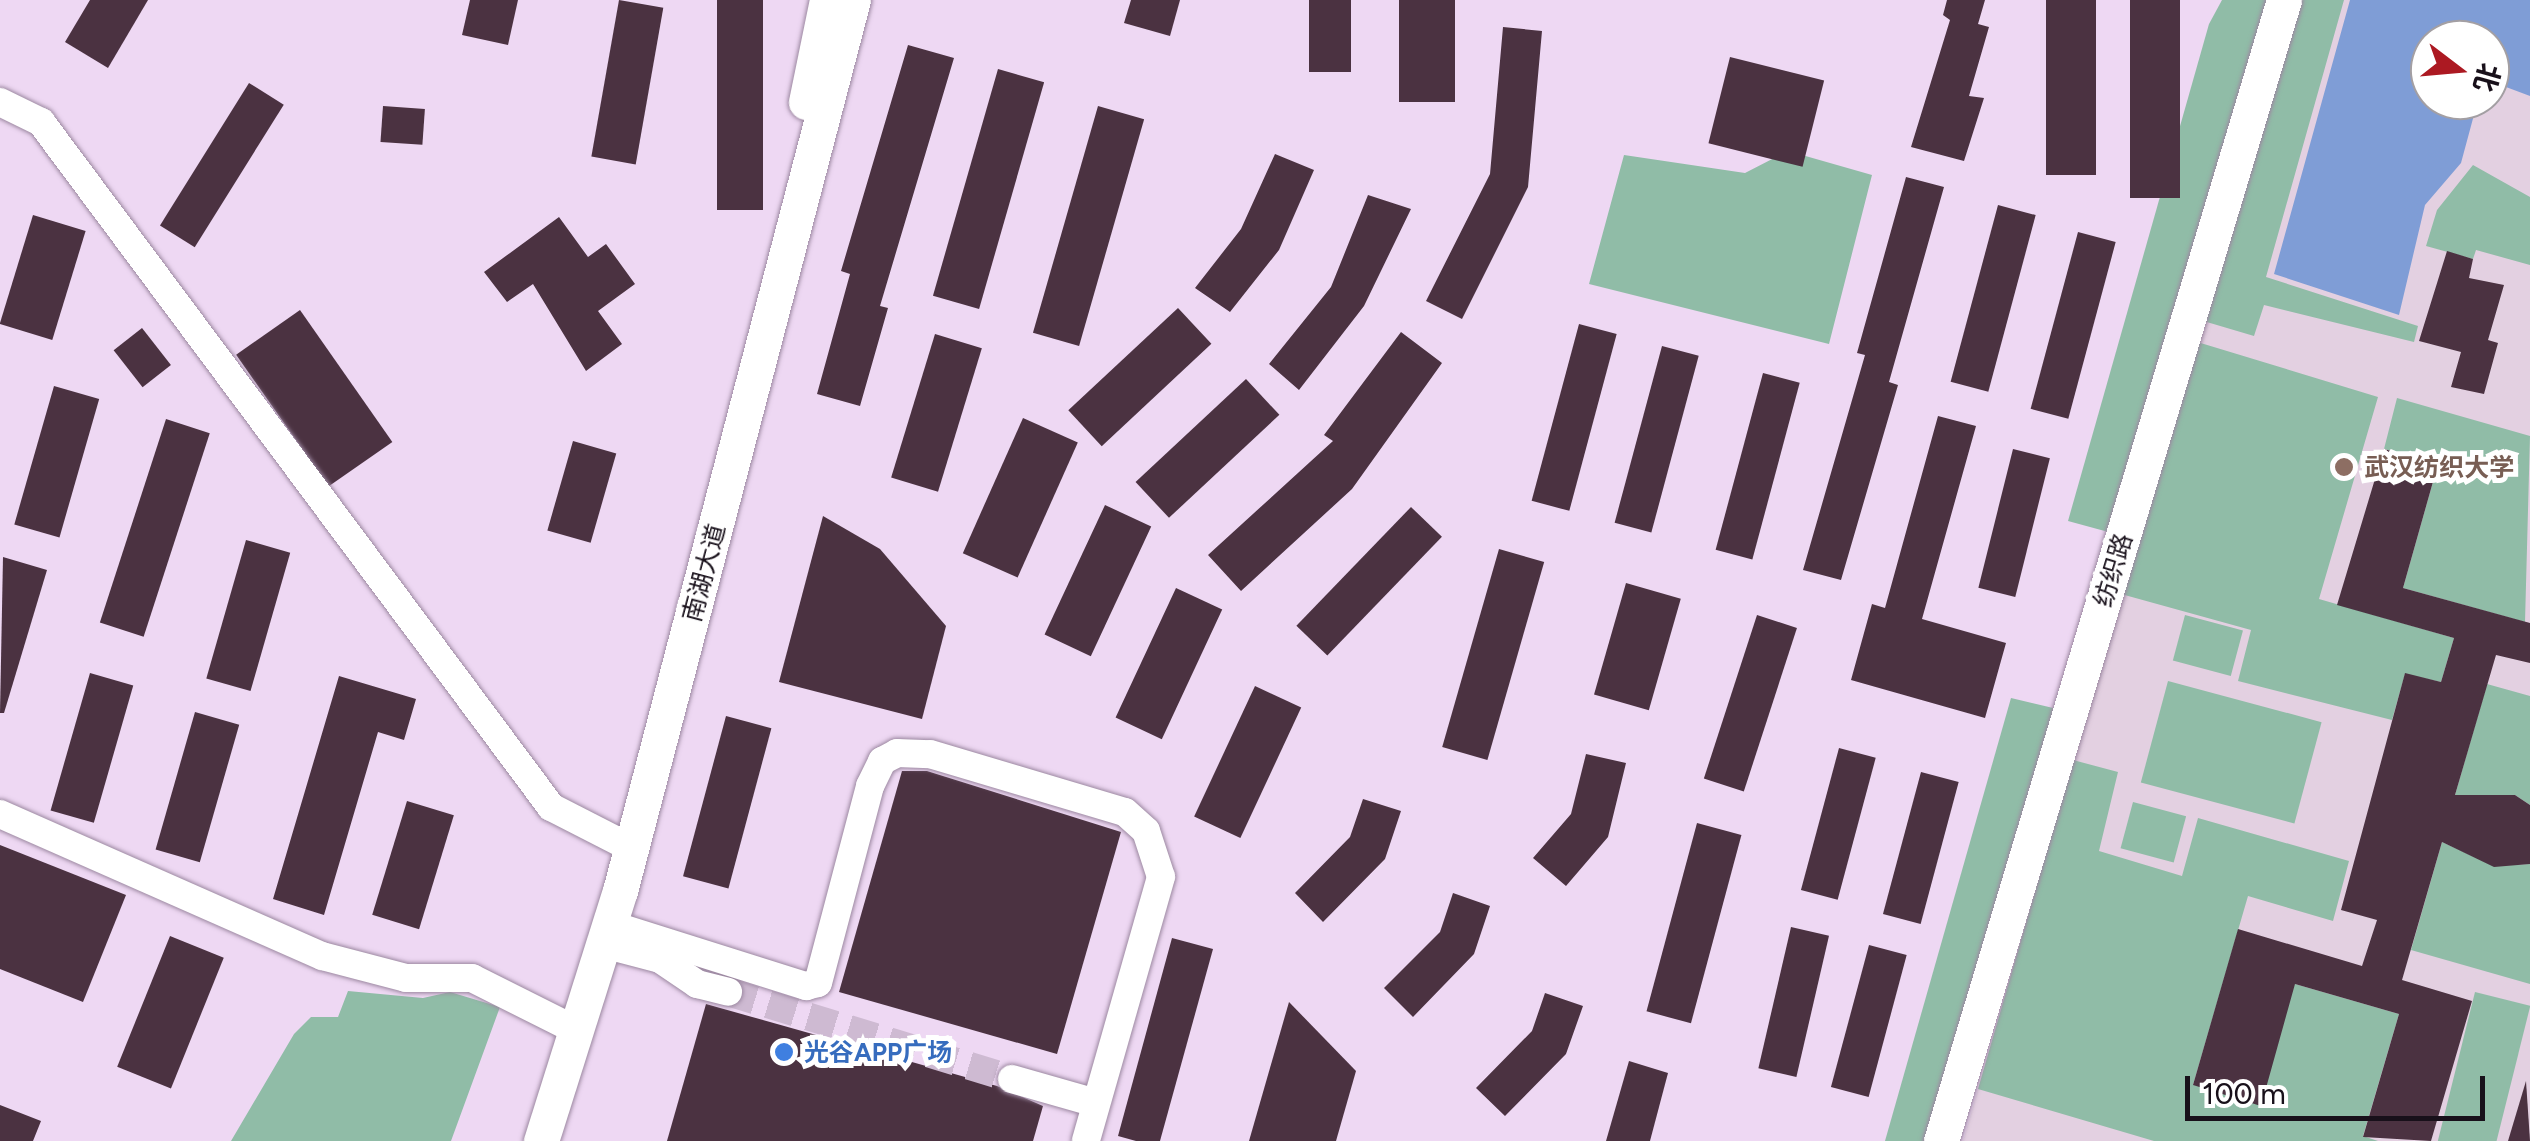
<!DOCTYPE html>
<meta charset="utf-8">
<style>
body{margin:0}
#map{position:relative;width:2530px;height:1141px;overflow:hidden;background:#eed8f3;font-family:Figtree,"Noto Sans SC",sans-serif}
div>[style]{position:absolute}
.education>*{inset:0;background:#e3d0e1}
.green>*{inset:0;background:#90bca7;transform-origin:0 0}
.water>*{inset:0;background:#7f9dd6}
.building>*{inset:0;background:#4b3241;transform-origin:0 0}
.minor-tunnel>*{height:28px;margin-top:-14px;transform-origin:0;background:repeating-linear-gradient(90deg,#cebad2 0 28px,transparent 0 42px)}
.roads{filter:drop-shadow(0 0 2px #9c88a1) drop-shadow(0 0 2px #9c88a1)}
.minor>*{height:28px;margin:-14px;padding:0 14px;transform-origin:14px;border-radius:14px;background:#fff}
.major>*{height:35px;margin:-17.5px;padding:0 17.5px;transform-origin:17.5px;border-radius:17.5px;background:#fff}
.dots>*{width:28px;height:28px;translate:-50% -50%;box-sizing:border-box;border:5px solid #fff;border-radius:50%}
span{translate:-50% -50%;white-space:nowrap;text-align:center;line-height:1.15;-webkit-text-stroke:10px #fff;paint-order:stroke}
.education-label{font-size:25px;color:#785e54;font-weight:700}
.left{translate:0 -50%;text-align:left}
.street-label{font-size:25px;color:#18101a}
.shop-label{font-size:25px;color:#366cbe;font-weight:700}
.north{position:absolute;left:2410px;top:20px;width:100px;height:100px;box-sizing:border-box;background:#fff;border:2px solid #a39fa3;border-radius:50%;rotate:106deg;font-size:28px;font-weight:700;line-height:40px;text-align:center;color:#18101a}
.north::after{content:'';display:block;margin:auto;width:35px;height:45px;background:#ac1922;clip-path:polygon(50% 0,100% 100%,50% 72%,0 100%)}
.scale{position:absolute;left:2185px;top:1076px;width:300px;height:45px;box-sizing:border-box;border:5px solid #18101a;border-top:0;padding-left:12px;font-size:30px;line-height:35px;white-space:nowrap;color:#18101a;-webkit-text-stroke:8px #fff;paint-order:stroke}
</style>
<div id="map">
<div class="education">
<i style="clip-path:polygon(evenodd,2292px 0,2530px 0,2530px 1141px,1963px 1141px,2292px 0,2430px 40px,2490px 40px,2490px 100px,2430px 100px,2430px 40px)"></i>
</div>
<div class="green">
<i style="clip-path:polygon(2222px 0,2284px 0,2123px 536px,2068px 521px,2209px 24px)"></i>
<i style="clip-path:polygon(2292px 0,2344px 0,2266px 277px,2418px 326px,2414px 342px,2264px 305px,2254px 336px,2200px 320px)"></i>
<i style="clip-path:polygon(1788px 151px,1872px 175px,1829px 344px,1589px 284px,1624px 155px,1745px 173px)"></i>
<i style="clip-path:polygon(2473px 165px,2530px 197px,2530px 265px,2476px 250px,2473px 259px,2426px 246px,2437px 210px)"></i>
<i style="clip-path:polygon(2194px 341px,2378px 397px,2319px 599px,2454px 638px,2441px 682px,2405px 674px,2392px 720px,2238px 681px,2251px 630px,2121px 594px)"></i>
<i style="clip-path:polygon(2397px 398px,2530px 436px,2525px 622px,2403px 588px,2438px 464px,2384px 449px)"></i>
<i style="left:2185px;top:615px;width:60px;height:47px;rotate:15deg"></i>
<i style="left:2168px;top:681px;width:159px;height:105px;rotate:15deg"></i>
<i style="clip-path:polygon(2487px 684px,2530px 696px,2530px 805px,2515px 795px,2455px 795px)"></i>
<i style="clip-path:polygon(2011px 698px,2070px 712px,1941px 1141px,1885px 1141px)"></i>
<i style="clip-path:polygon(2073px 760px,2118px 772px,2099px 851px,2182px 876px,2198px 818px,2349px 861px,2333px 921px,2248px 896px,2193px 1085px,2295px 984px,2399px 1014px,2363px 1136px,2378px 1141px,2154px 1141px,1978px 1089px)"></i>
<i style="left:2133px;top:802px;width:55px;height:48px;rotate:15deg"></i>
<i style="clip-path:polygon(2442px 842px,2494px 866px,2530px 864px,2530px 984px,2411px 950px)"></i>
<i style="clip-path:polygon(348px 991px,423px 998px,450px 992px,500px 1007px,451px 1141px,231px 1141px,294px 1034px,311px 1017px,338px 1017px)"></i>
<i style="left:2475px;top:992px;width:57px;height:155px;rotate:14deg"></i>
</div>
<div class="water">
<i style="clip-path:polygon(2350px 0,2530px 0,2530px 96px,2490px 81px,2490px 40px,2430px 40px,2430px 100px,2478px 100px,2461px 163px,2425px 205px,2399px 315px,2274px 274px)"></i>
</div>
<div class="building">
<i style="clip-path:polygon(90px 0,148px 0,108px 68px,65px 42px)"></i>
<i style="clip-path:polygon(470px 0,518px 0,508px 45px,462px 35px)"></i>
<i style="left:619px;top:0;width:45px;height:159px;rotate:10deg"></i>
<i style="left:717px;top:0;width:46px;height:210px"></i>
<i style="clip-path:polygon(1131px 0,1180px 0,1170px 36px,1124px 23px)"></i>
<i style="left:1309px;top:0;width:42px;height:72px"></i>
<i style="left:1399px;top:0;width:56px;height:102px"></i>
<i style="clip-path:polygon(1947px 0,1985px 0,1978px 24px,1989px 27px,1969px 96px,1984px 98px,1964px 161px,1911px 147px,1950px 20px,1943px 15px)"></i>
<i style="left:2046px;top:0;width:50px;height:175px"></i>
<i style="left:2130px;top:0;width:50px;height:198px"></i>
<i style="clip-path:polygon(1503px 27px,1542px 31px,1528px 187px,1462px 319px,1426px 301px,1490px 174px)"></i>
<i style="clip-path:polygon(908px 45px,954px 58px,880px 306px,888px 308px,860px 406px,817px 394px,850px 274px,841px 271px)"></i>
<i style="left:1730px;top:57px;width:97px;height:89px;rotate:14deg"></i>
<i style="left:998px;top:69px;width:48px;height:236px;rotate:16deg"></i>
<i style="left:249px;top:83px;width:41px;height:168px;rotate:32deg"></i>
<i style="left:383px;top:106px;width:42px;height:36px;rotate:4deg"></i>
<i style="left:1098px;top:106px;width:48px;height:236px;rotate:16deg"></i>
<i style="clip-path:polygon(1275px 154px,1314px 170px,1279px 250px,1230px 312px,1195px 288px,1241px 229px)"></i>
<i style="clip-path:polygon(1906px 177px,1944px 187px,1889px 382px,1898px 385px,1841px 580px,1803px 570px,1865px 355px,1857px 353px)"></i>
<i style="clip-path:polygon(1368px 195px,1411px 209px,1364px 306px,1299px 390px,1269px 364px,1331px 287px)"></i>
<i style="left:1998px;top:205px;width:39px;height:183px;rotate:15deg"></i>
<i style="left:33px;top:215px;width:55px;height:114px;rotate:17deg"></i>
<i style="clip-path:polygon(559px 217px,588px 257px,606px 244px,635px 284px,598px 311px,622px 344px,586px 371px,533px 284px,507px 302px,484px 272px)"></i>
<i style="left:2078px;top:232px;width:39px;height:183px;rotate:15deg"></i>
<i style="clip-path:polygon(2447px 251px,2473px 259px,2469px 278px,2504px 285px,2488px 340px,2498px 343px,2484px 394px,2451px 387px,2461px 352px,2419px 341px)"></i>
<i style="left:1178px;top:308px;width:49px;height:150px;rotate:47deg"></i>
<i style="left:300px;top:310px;width:161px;height:78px;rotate:55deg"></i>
<i style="left:1579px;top:324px;width:39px;height:183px;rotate:15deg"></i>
<i style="left:142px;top:328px;width:47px;height:36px;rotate:52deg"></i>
<i style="clip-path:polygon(1401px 332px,1442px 363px,1352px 489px,1241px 591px,1208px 555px,1333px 441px,1324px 435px)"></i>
<i style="left:935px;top:334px;width:49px;height:150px;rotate:17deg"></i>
<i style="left:1662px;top:346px;width:38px;height:183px;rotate:15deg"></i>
<i style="left:1763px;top:373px;width:38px;height:183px;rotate:15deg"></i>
<i style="left:1246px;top:379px;width:49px;height:151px;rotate:47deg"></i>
<i style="left:54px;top:386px;width:47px;height:144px;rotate:16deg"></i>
<i style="clip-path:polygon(1938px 416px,1976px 426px,1922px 619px,2006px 643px,1985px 718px,1851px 680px,1872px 604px,1885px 608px)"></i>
<i style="left:1023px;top:418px;width:60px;height:148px;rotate:24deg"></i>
<i style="left:166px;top:419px;width:46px;height:214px;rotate:18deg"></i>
<i style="left:573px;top:441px;width:45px;height:93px;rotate:16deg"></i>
<i style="left:2013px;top:449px;width:38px;height:143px;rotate:14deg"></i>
<i style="clip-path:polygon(2384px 449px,2438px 464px,2403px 588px,2530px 623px,2530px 663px,2496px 655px,2455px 795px,2515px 795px,2530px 805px,2530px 864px,2494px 867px,2442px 842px,2402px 980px,2472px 1001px,2431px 1141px,2363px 1137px,2399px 1014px,2295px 984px,2261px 1106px,2193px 1085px,2238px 929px,2362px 966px,2377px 920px,2341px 910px,2405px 673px,2441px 682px,2454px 638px,2337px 605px)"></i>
<i style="left:1105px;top:505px;width:51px;height:143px;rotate:25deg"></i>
<i style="left:1411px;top:507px;width:43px;height:165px;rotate:44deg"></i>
<i style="clip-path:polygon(823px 516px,880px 549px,946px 626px,922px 719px,779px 682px)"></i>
<i style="left:246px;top:540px;width:46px;height:144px;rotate:16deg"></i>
<i style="left:1499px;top:549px;width:47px;height:206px;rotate:16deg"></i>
<i style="clip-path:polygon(3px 557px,47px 570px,4px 713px,0 713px)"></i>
<i style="left:1626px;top:583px;width:57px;height:116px;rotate:16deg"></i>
<i style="left:1176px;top:588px;width:51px;height:143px;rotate:25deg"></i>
<i style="left:1757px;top:615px;width:42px;height:172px;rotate:18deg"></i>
<i style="left:90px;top:673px;width:45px;height:143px;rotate:16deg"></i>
<i style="clip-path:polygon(339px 676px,416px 699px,404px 740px,378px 732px,324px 915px,273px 899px)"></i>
<i style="left:1255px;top:686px;width:51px;height:144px;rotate:25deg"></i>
<i style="left:195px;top:712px;width:46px;height:143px;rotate:16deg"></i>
<i style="left:726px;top:716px;width:47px;height:166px;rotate:15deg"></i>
<i style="left:1839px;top:748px;width:38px;height:147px;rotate:15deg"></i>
<i style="clip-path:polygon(1586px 754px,1626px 763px,1608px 837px,1566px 886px,1533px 858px,1571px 814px)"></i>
<i style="clip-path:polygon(902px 771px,927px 771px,1121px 832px,1057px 1054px,839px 992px)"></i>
<i style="left:1921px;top:772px;width:39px;height:147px;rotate:15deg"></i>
<i style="clip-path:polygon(1363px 799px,1401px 811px,1385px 859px,1323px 922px,1295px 893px,1350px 837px)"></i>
<i style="left:407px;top:801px;width:49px;height:119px;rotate:17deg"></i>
<i style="left:1697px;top:823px;width:46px;height:195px;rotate:15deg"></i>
<i style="clip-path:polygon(0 845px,126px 895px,83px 1002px,0 969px)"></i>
<i style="clip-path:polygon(1453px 893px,1490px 906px,1474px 954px,1413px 1017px,1384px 988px,1440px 932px)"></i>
<i style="left:1791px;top:927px;width:39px;height:145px;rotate:13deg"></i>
<i style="left:170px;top:936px;width:58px;height:141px;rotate:22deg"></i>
<i style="clip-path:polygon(1172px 938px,1213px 949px,1160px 1141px,1136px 1141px,1118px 1136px)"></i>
<i style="left:1869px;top:945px;width:39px;height:147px;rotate:15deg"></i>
<i style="clip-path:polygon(1545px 993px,1583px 1006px,1566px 1054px,1505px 1116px,1476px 1088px,1532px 1031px)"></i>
<i style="clip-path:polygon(1289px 1002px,1356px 1071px,1336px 1141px,1249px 1141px)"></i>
<i style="clip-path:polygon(706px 1004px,997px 1086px,1043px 1106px,1033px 1141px,667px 1141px)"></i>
<i style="clip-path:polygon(1629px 1061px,1668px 1073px,1650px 1141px,1606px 1141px)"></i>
<i style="clip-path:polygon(2526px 1081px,2530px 1141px,2508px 1141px)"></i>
<i style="clip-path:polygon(0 1105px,41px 1121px,33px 1141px,0 1141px)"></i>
</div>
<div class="minor-tunnel">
<i style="left:728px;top:992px;width:297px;rotate:17deg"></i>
</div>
<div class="roads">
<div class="minor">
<i style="left:0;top:102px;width:46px;rotate:26deg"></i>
<i style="left:41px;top:122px;width:854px;rotate:53.33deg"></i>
<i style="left:551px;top:807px;width:90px;rotate:27.1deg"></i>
<i style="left:0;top:814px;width:352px;rotate:23.8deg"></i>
<i style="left:322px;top:956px;width:87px;rotate:14.7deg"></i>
<i style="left:406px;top:978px;width:66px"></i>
<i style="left:472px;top:978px;width:116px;rotate:26.6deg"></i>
<i style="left:609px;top:924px;width:207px;rotate:17.5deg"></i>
<i style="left:806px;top:986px;width:12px;rotate:-14deg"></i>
<i style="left:818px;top:983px;width:204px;rotate:-75.2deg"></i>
<i style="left:870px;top:786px;width:28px;rotate:-64deg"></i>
<i style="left:882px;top:761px;width:17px;rotate:-28deg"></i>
<i style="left:897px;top:753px;width:33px;rotate:2deg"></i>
<i style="left:930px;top:754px;width:203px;rotate:16.6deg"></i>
<i style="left:1125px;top:812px;width:28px;rotate:42deg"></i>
<i style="left:1146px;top:831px;width:48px;rotate:71.9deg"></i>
<i style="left:1161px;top:877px;width:274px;rotate:105.9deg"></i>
<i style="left:603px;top:944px;width:59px;rotate:14.7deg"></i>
<i style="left:660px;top:959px;width:45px;rotate:34deg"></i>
<i style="left:697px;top:984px;width:32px;rotate:14deg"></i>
<i style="left:1012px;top:1079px;width:87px;rotate:15.9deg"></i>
</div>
<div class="major">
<i style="left:806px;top:102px;width:104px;rotate:-78.4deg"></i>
<i style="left:541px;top:1141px;width:262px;rotate:-72.5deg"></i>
<i style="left:620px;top:891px;width:921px;rotate:-75.35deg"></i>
<i style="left:1941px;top:1141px;width:1191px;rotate:-73.27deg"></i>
</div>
</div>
<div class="dots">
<i style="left:2344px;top:467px;background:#8d6e63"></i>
<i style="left:784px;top:1052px;background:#3f7fe0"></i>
</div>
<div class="education-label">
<span class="left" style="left:2364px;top:467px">武汉纺织大学</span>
</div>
<div class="street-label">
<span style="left:2113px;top:570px;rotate:-73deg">纺织路</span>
<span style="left:704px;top:573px;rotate:-75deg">南湖大道</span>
</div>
<div class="shop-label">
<span class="left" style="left:804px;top:1052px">光谷APP广场</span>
</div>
<div class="north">北</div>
<div class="scale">100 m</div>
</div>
